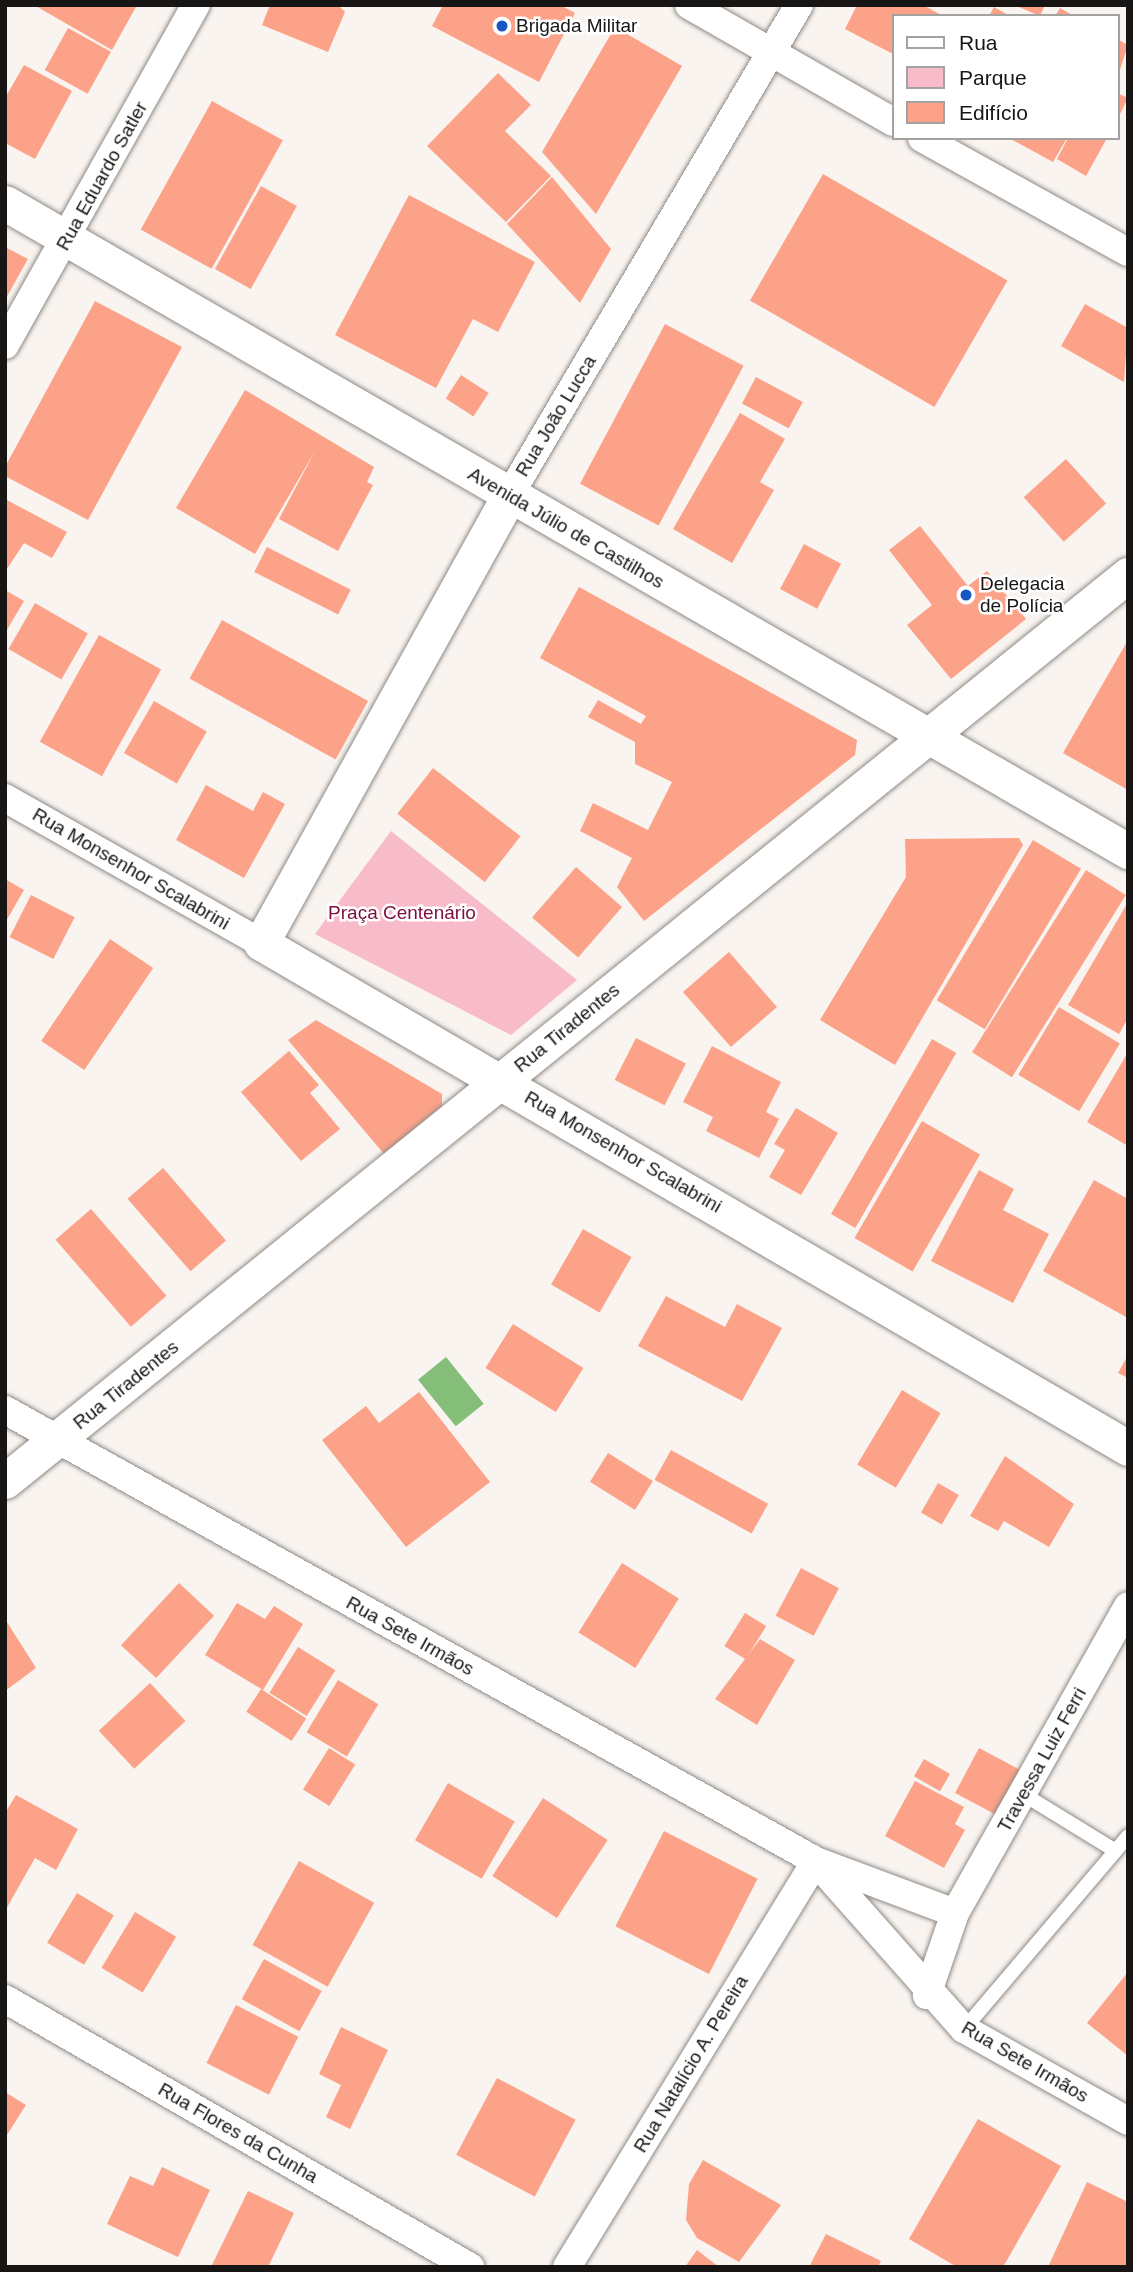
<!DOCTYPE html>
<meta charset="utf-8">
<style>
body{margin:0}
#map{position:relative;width:1133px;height:2272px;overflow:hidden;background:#f9f4f0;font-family:Arial,sans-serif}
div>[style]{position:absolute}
.green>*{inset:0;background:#f7bbc9}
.water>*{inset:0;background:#85be78;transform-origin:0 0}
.building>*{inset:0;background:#fca288;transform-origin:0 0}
.roads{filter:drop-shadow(0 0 2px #8e8a86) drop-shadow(0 0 2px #8e8a86)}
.service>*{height:14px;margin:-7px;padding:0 7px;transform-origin:7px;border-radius:7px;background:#fff}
.minor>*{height:28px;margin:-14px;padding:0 14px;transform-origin:14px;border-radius:14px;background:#fff}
.tertiary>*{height:35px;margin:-17.5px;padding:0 17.5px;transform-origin:17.5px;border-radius:17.5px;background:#fff}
.dots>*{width:19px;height:19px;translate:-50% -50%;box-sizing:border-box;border:4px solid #fff;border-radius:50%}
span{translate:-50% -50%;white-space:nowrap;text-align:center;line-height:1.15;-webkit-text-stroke:5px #fff;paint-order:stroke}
.poi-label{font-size:19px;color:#171614}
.left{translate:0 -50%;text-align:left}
.street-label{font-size:19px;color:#171614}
.park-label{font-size:19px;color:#7c0f3d}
.frame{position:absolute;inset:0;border:7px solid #171614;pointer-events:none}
.legend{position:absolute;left:892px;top:14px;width:228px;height:126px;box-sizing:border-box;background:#fff;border:2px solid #a2a2a1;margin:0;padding:9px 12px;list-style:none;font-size:21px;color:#171614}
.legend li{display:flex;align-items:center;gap:14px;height:35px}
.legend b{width:35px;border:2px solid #a2a2a1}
</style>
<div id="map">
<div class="green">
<i style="clip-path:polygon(391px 831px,577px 980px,511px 1035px,315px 934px)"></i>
</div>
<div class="water">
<i style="left:446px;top:1357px;width:60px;height:36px;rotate:51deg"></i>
</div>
<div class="building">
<i style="clip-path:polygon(34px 5px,137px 5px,112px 50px)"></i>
<i style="clip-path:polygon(270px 5px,338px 5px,345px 12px,328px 52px,262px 25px)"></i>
<i style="clip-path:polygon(443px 5px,560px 5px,575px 13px,539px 82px,432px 26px)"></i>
<i style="clip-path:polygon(857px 5px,923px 5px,943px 16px,893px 16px,893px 54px,845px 29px)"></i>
<i style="clip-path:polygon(1014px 5px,1045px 5px,1040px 16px)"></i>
<i style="clip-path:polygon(994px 7px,1010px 16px,989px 16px)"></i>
<i style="clip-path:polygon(1060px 8px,1074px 16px,1055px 16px)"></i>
<i style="clip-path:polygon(615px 27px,682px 66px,596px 214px,542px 152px)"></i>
<i style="left:68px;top:28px;width:49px;height:48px;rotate:29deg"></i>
<i style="clip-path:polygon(1117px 39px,1128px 45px,1117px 79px)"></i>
<i style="clip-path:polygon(24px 65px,72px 91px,35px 159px,5px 143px,5px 98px)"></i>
<i style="clip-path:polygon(498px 73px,531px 105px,505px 131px,551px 176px,506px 222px,427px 146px)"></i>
<i style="clip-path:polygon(1117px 93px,1128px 98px,1117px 120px)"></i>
<i style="left:212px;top:101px;width:81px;height:147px;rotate:29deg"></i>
<i style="clip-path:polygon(1009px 138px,1067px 138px,1053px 162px)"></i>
<i style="clip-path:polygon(1068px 138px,1107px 138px,1086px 176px,1057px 159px)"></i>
<i style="left:823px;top:174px;width:213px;height:146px;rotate:30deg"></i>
<i style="clip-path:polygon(552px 177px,611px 249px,580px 303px,507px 224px)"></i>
<i style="left:261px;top:186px;width:41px;height:95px;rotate:29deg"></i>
<i style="clip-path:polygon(409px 195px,535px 262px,498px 332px,473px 319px,436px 388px,335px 335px)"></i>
<i style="clip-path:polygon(5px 247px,28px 259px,5px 300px)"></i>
<i style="clip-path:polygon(95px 301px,182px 347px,88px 520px,5px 476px,5px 467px)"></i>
<i style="clip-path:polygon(1085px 304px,1128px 328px,1124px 382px,1061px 346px)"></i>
<i style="left:665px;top:324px;width:89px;height:181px;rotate:28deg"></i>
<i style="left:461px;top:375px;width:33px;height:28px;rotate:33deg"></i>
<i style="left:756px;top:377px;width:53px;height:30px;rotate:28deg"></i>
<i style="clip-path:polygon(245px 390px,374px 467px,367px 482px,373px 485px,338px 551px,279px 519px,315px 451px,255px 554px,176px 508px)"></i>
<i style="clip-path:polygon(740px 413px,785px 439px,760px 482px,774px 490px,732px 563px,673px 529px)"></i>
<i style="left:1066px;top:459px;width:60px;height:57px;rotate:48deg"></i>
<i style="clip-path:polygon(5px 499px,67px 532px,52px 558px,24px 543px,5px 572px)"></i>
<i style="clip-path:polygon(920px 526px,968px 586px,987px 571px,1026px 619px,951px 679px,907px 625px,932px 605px,889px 550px)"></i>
<i style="left:804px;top:544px;width:42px;height:51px;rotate:28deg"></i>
<i style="left:267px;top:547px;width:94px;height:28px;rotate:27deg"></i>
<i style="clip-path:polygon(579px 587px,857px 740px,855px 755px,644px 921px,617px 887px,632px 858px,580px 831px,593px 803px,648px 830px,672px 782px,635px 764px,635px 742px,588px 717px,598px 700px,641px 724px,646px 716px,540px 658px)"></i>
<i style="clip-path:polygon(5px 590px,24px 601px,5px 633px)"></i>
<i style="left:35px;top:603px;width:61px;height:53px;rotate:30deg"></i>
<i style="left:222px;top:620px;width:167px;height:67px;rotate:29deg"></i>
<i style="left:99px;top:635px;width:71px;height:122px;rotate:29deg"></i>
<i style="clip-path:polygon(1128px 640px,1128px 790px,1063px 753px)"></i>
<i style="left:154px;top:701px;width:61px;height:60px;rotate:30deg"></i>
<i style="left:433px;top:768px;width:111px;height:58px;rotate:38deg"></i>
<i style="clip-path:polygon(206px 785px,253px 811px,263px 792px,285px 804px,244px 878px,176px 840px)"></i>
<i style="clip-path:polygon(1019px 838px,1023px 845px,895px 1065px,820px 1020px,906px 877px,905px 839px)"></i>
<i style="left:1033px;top:840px;width:56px;height:187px;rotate:31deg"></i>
<i style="left:576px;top:867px;width:61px;height:67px;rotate:41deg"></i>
<i style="left:1086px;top:870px;width:47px;height:215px;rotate:32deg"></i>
<i style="clip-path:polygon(5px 879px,24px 890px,5px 923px)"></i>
<i style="left:31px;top:895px;width:49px;height:47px;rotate:27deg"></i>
<i style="clip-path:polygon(1128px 902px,1128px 1018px,1119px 1034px,1068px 1005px)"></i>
<i style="left:110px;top:939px;width:52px;height:123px;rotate:34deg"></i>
<i style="left:729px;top:952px;width:73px;height:61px;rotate:49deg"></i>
<i style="left:1059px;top:1007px;width:71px;height:79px;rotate:31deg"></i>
<i style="clip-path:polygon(316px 1020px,442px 1094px,442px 1106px,384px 1154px,288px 1040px)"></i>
<i style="left:636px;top:1038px;width:56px;height:47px;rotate:27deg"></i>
<i style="left:932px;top:1039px;width:28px;height:202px;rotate:30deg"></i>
<i style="clip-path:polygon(712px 1046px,781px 1082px,766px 1112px,779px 1119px,759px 1158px,706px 1131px,713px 1117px,683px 1102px)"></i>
<i style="clip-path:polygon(289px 1051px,319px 1085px,310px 1093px,340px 1129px,301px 1161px,241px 1092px)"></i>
<i style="clip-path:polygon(1128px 1052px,1128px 1146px,1087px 1122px)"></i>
<i style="clip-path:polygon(796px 1108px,838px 1133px,801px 1195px,769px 1177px,785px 1150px,774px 1144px)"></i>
<i style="left:922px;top:1121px;width:67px;height:135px;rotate:30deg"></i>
<i style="left:163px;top:1168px;width:96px;height:47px;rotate:49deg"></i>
<i style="clip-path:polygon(979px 1170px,1014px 1189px,1003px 1210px,1049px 1234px,1013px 1303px,931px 1261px)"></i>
<i style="clip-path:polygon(1094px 1180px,1128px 1199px,1128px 1318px,1043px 1271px)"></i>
<i style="left:91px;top:1209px;width:115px;height:47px;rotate:49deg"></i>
<i style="left:583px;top:1229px;width:56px;height:64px;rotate:30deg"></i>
<i style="clip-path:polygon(666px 1296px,725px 1327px,737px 1304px,782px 1328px,742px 1401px,638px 1346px)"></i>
<i style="left:513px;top:1324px;width:83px;height:52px;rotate:32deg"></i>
<i style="clip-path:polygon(1128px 1355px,1128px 1378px,1118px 1373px)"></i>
<i style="left:902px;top:1390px;width:45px;height:87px;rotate:31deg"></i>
<i style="clip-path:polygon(419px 1392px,490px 1482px,406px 1547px,322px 1440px,366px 1406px,379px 1423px)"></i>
<i style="left:671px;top:1450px;width:111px;height:34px;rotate:29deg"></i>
<i style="left:608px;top:1453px;width:53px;height:34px;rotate:32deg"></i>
<i style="clip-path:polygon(1005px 1456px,1074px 1504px,1049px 1547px,1004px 1521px,998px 1531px,970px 1516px)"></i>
<i style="left:938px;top:1483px;width:24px;height:34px;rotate:30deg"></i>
<i style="left:622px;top:1563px;width:67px;height:82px;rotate:32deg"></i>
<i style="left:801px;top:1568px;width:43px;height:54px;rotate:28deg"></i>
<i style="left:179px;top:1583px;width:48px;height:85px;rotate:43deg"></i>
<i style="clip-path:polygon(237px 1603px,265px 1619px,274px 1606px,303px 1624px,263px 1690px,205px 1655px)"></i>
<i style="left:745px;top:1613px;width:25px;height:39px;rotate:32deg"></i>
<i style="clip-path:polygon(5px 1619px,36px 1668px,5px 1691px)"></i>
<i style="clip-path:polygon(760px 1639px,795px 1660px,757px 1725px,715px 1699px)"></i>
<i style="left:298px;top:1647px;width:44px;height:54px;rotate:32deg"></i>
<i style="left:338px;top:1680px;width:47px;height:61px;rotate:31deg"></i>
<i style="left:150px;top:1683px;width:52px;height:70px;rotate:47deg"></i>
<i style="left:261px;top:1689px;width:54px;height:27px;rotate:33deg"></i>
<i style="left:329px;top:1748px;width:31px;height:49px;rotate:32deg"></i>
<i style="left:979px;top:1748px;width:57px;height:51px;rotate:28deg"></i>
<i style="left:924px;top:1759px;width:30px;height:20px;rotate:30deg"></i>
<i style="clip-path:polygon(915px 1781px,964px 1807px,955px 1824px,965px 1830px,944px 1868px,885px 1836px)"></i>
<i style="left:448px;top:1783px;width:77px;height:66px;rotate:30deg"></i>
<i style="clip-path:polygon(16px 1795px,78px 1829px,56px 1870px,35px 1858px,5px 1911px,5px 1813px)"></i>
<i style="left:543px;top:1798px;width:77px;height:93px;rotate:33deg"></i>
<i style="left:664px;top:1831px;width:105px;height:107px;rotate:27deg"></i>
<i style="left:299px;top:1861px;width:86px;height:96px;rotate:29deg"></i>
<i style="left:77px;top:1893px;width:43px;height:58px;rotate:31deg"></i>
<i style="left:135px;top:1912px;width:48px;height:65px;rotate:31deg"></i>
<i style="left:264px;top:1959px;width:66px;height:46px;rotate:29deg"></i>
<i style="clip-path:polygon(1128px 1972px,1128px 2056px,1087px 2023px)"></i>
<i style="left:236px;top:2005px;width:70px;height:65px;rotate:27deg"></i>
<i style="clip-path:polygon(341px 2027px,388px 2050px,350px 2129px,326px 2117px,341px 2085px,319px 2074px)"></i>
<i style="left:497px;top:2078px;width:89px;height:87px;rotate:28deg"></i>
<i style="clip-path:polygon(5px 2092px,26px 2105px,5px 2138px)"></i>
<i style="clip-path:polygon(978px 2119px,1061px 2166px,1003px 2267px,957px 2267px,909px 2239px)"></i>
<i style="clip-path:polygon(703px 2160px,781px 2205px,739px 2262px,697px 2238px,686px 2220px,689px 2184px)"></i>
<i style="clip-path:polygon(162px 2167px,210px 2190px,178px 2257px,107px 2224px,130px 2176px,153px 2186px)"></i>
<i style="clip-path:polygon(1087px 2182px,1128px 2202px,1128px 2267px,1048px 2267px)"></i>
<i style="clip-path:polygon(248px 2191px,294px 2213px,268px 2267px,211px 2267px)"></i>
<i style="clip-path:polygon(826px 2234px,881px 2261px,878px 2267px,809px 2267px)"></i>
<i style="clip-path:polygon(697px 2250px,719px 2267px,685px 2267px)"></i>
</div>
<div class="roads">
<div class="service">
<i style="left:1023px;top:1794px;width:107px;rotate:31.6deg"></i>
<i style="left:964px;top:2029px;width:253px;rotate:-49.6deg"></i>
</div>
<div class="minor">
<i style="left:689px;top:5px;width:235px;rotate:29.8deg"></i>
<i style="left:922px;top:138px;width:235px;rotate:29deg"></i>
<i style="left:5px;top:345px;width:390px;rotate:-60.7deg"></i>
<i style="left:509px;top:496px;width:570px;rotate:-59.43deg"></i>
<i style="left:5px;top:798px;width:294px;rotate:29.5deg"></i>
<i style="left:5px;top:1410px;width:928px;rotate:29.08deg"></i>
<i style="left:816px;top:1861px;width:148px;rotate:20.5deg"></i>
<i style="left:955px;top:1913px;width:87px;rotate:108.9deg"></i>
<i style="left:817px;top:1863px;width:222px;rotate:48.5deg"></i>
<i style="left:964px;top:2029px;width:188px;rotate:29.3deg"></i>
<i style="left:955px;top:1913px;width:352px;rotate:-60.6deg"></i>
<i style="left:5px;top:1999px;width:537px;rotate:29.96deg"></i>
<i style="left:567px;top:2267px;width:476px;rotate:-58.5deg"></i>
</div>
<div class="tertiary">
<i style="left:5px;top:203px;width:1297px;rotate:29.99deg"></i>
<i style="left:509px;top:496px;width:511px;rotate:119.02deg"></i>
<i style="left:261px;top:943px;width:1003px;rotate:30.22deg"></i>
<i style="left:5px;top:1481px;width:1443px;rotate:-38.9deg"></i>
</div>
</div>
<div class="dots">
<i style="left:502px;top:26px;background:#1657c2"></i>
<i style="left:966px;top:595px;background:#1657c2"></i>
</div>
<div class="poi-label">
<span class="left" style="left:516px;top:26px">Brigada Militar</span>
<span class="left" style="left:980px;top:595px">Delegacia<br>de Polícia</span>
</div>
<div class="street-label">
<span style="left:102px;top:176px;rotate:-61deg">Rua Eduardo Satler</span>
<span style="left:556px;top:416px;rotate:-59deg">Rua João Lucca</span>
<span style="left:566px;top:528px;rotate:30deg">Avenida Júlio de Castilhos</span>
<span style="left:131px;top:869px;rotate:30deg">Rua Monsenhor Scalabrini</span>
<span style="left:567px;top:1028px;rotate:-39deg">Rua Tiradentes</span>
<span style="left:623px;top:1152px;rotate:30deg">Rua Monsenhor Scalabrini</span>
<span style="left:126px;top:1385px;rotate:-39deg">Rua Tiradentes</span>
<span style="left:410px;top:1636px;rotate:29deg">Rua Sete Irmãos</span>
<span style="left:1042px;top:1760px;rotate:-61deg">Travessa Luiz Ferri</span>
<span style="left:1025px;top:2062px;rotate:30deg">Rua Sete Irmãos</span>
<span style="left:691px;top:2064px;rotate:-59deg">Rua Natalício A. Pereira</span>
<span style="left:238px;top:2133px;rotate:30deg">Rua Flores da Cunha</span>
</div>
<div class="park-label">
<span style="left:402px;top:913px">Praça Centenário</span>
</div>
<div class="frame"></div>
<ul class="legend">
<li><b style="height:9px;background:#fff"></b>Rua</li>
<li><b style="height:19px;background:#f7bbc9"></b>Parque</li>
<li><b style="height:19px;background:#fca288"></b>Edifício</li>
</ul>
</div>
